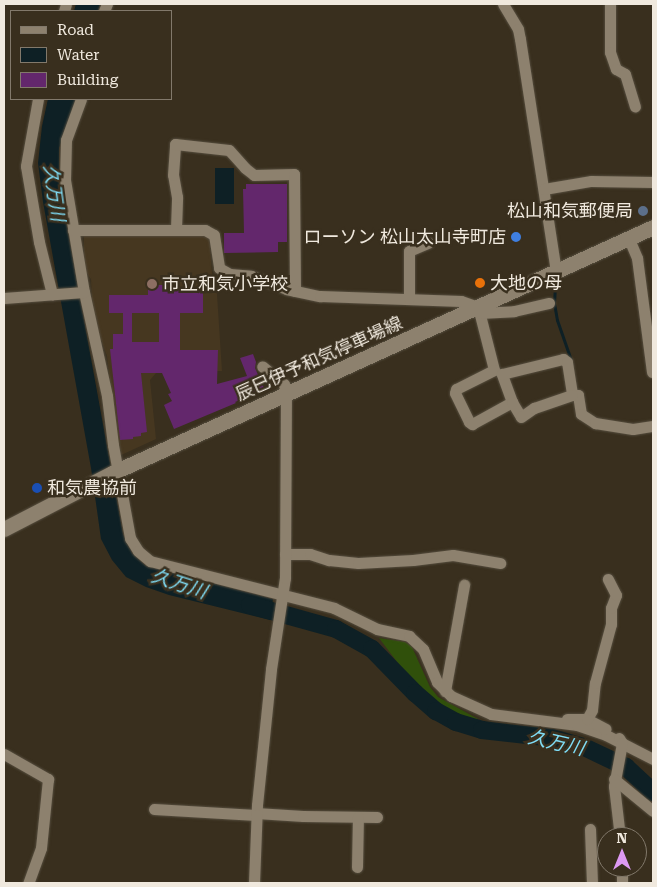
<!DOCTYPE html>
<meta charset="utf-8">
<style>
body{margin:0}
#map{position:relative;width:657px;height:887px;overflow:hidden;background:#392f1e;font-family:"Roboto Serif","Noto Sans JP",serif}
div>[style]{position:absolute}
.built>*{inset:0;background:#463720}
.green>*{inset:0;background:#30500b}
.water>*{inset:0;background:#0e2025;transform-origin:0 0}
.stream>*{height:3px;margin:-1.5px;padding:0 1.5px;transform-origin:1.5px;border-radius:1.5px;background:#0e2025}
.river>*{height:18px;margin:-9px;padding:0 9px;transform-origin:9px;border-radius:9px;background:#0e2025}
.building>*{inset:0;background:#63276c}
.roads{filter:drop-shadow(0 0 1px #564e3f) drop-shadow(0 0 1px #564e3f)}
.minor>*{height:11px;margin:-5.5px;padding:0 5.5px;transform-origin:5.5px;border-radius:5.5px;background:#8d816e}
.secondary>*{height:15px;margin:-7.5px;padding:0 7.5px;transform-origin:7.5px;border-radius:7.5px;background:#8d816e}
.dots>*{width:14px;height:14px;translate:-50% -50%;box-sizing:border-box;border:2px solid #392f1e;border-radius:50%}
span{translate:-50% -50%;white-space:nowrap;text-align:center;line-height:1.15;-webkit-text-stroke:5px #392f1e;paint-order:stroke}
.poi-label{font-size:18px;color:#f0e9de}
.right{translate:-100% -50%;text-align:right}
.left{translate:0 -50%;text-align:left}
.street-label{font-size:18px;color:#f0e9de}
.water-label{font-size:19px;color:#7fdcf5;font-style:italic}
.frame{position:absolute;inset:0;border:5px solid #f0e9de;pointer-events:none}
.legend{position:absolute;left:10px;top:10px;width:162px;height:90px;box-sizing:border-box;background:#392f1e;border:1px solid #82796b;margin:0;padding:6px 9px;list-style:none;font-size:15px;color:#f0e9de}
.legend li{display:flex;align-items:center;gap:10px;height:25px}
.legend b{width:25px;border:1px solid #82796b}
.north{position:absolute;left:597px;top:827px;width:50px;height:50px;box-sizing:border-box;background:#392f1e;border:1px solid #82796b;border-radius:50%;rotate:0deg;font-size:14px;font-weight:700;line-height:20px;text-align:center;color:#f0e9de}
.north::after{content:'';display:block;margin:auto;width:18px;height:22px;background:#dd99f3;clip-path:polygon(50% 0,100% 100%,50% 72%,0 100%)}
</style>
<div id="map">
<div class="built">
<i style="clip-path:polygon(209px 233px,212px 274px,216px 279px,222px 371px,157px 372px,150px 380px,156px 439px,119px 456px,107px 356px,93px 318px,91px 279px,84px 270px,84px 234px)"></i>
</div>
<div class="green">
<i style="clip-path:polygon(379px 638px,405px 642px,412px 647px,430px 687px,438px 697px,478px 719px,468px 720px,437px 706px,407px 675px)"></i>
</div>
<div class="water">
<i style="clip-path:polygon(76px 4px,100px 4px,98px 11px,74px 11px)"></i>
<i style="clip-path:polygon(48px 99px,76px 99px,59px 148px,59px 183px,123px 534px,132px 553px,146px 566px,273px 599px,270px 620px,169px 595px,146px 587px,126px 577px,112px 560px,101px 539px,91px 468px,43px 202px,38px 163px,42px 126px)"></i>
<i style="left:215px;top:168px;width:19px;height:36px"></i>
</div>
<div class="stream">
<i style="left:555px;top:285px;width:18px;rotate:93deg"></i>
<i style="left:554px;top:303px;width:17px;rotate:80deg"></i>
<i style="left:557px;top:320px;width:42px;rotate:70.7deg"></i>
</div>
<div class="river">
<i style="left:250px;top:605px;width:89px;rotate:15.6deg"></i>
<i style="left:336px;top:629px;width:41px;rotate:29.1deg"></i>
<i style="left:372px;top:649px;width:62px;rotate:45.7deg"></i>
<i style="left:415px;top:693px;width:28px;rotate:41deg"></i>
<i style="left:436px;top:711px;width:23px;rotate:29deg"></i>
<i style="left:456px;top:722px;width:27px;rotate:17deg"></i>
<i style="left:482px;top:730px;width:70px;rotate:6.5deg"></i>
<i style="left:552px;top:738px;width:33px;rotate:16deg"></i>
<i style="left:584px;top:747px;width:47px;rotate:25.5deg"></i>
<i style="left:626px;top:767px;width:37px;rotate:43deg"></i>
</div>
<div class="building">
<i style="clip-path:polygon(246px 184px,287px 184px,287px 242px,278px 242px,278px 252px,224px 253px,224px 233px,244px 233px,243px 189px,246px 189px)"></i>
<i style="clip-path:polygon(evenodd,148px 285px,178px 285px,178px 287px,189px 287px,189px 292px,203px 292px,203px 313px,180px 313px,180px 350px,218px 350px,217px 384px,247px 376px,240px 358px,253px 354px,256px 362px,255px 368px,264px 388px,239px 397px,240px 400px,235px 402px,236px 403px,174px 429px,164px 405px,172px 401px,168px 394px,171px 393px,162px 373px,141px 373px,147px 432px,141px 433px,141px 436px,133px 437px,133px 439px,120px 440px,110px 349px,113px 349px,113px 334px,123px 334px,123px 313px,109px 313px,109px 295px,148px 295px,148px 285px,132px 313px,159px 313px,159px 342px,132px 342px,132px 313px)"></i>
</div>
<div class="roads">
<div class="minor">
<i style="left:503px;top:4px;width:29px;rotate:59deg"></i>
<i style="left:518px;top:29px;width:10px;rotate:79deg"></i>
<i style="left:520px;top:39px;width:236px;rotate:81.2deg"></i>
<i style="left:610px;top:4px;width:48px;rotate:90deg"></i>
<i style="left:610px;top:52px;width:18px;rotate:71deg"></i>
<i style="left:616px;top:69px;width:10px;rotate:29deg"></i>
<i style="left:625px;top:74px;width:34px;rotate:73deg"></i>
<i style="left:64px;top:11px;width:7px;rotate:-74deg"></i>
<i style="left:104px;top:11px;width:8px;rotate:-67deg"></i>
<i style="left:38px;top:99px;width:68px;rotate:100.2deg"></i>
<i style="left:26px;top:166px;width:77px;rotate:80.3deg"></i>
<i style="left:39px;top:242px;width:54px;rotate:76deg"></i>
<i style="left:81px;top:99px;width:44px;rotate:110.1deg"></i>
<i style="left:66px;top:140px;width:40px;rotate:91.4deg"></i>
<i style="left:65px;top:180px;width:114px;rotate:80.4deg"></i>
<i style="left:84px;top:292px;width:107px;rotate:77.5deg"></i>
<i style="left:107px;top:396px;width:49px;rotate:83deg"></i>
<i style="left:113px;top:445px;width:95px;rotate:79.6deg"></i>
<i style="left:130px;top:538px;width:15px;rotate:58deg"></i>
<i style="left:138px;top:551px;width:16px;rotate:40deg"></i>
<i style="left:150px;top:561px;width:190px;rotate:14.3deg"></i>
<i style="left:334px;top:608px;width:48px;rotate:26deg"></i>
<i style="left:377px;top:629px;width:33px;rotate:12deg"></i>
<i style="left:409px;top:636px;width:19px;rotate:43deg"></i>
<i style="left:423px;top:649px;width:36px;rotate:67deg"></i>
<i style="left:437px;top:682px;width:20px;rotate:45deg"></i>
<i style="left:451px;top:696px;width:44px;rotate:24.2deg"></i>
<i style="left:491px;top:714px;width:87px;rotate:7.3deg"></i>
<i style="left:577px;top:725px;width:31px;rotate:19deg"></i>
<i style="left:606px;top:735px;width:53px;rotate:27.1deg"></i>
<i style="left:544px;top:189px;width:48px;rotate:-9.7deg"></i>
<i style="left:591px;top:181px;width:62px;rotate:0.9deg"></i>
<i style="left:176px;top:229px;width:32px;rotate:-88deg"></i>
<i style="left:177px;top:197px;width:22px;rotate:-100deg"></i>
<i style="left:173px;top:175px;width:31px;rotate:-86deg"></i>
<i style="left:175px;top:144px;width:54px;rotate:6.3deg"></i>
<i style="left:229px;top:150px;width:24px;rotate:48deg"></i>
<i style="left:245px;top:168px;width:11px;rotate:38deg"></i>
<i style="left:254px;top:175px;width:40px;rotate:-1.4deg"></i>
<i style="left:294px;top:174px;width:117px;rotate:89.5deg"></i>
<i style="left:73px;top:230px;width:132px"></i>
<i style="left:205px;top:230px;width:10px;rotate:29deg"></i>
<i style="left:214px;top:235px;width:33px;rotate:81deg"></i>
<i style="left:219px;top:268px;width:13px;rotate:29deg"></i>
<i style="left:230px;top:274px;width:21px;rotate:5deg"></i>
<i style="left:251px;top:276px;width:37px;rotate:20deg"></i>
<i style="left:286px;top:289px;width:35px;rotate:12deg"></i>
<i style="left:320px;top:296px;width:141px;rotate:2deg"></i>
<i style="left:461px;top:301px;width:18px;rotate:19deg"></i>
<i style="left:478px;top:307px;width:65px;rotate:75.7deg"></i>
<i style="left:494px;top:370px;width:42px;rotate:153.4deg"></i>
<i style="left:456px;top:389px;width:4px;rotate:104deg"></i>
<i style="left:455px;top:393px;width:32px;rotate:64deg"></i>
<i style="left:469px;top:422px;width:4px;rotate:34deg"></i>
<i style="left:472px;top:424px;width:46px;rotate:-28.8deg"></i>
<i style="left:512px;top:402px;width:30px;rotate:-110deg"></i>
<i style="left:502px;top:374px;width:63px;rotate:-13.8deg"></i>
<i style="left:563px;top:359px;width:5px;rotate:37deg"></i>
<i style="left:567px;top:362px;width:33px;rotate:81deg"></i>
<i style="left:572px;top:395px;width:6px"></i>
<i style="left:578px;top:395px;width:19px;rotate:81deg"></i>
<i style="left:581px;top:414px;width:17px;rotate:33deg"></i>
<i style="left:595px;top:423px;width:38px;rotate:9deg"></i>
<i style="left:633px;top:429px;width:20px;rotate:-9deg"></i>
<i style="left:629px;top:239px;width:21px;rotate:67deg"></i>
<i style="left:637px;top:258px;width:115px;rotate:82.5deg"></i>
<i style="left:4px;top:298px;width:80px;rotate:-4.3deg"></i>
<i style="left:409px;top:298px;width:47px;rotate:-90deg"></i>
<i style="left:409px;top:251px;width:21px;rotate:-23deg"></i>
<i style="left:480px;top:313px;width:34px;rotate:-3deg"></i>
<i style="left:514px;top:311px;width:36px;rotate:-13deg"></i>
<i style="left:512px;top:402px;width:17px;rotate:59deg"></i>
<i style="left:521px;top:417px;width:16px;rotate:-35deg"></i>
<i style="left:534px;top:408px;width:40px;rotate:-18.9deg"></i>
<i style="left:285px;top:554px;width:25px"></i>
<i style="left:310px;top:554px;width:20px;rotate:18deg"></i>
<i style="left:329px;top:560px;width:29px;rotate:6deg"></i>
<i style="left:358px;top:563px;width:55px;rotate:-3.1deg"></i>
<i style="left:413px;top:560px;width:40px;rotate:-7.1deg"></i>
<i style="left:453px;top:555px;width:48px;rotate:9.7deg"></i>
<i style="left:445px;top:691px;width:108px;rotate:-79.8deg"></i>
<i style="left:567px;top:719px;width:20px"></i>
<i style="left:587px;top:719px;width:21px;rotate:28deg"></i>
<i style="left:587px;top:719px;width:10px;rotate:-61deg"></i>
<i style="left:592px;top:710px;width:27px;rotate:-84deg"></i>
<i style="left:595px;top:683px;width:61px;rotate:-74.8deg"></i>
<i style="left:611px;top:624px;width:16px;rotate:-90deg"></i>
<i style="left:611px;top:608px;width:14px;rotate:-69deg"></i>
<i style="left:616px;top:595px;width:18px;rotate:-117deg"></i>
<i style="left:619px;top:738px;width:6px;rotate:59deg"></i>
<i style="left:622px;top:743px;width:44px;rotate:100.5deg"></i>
<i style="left:614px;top:786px;width:51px;rotate:83.3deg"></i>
<i style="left:4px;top:754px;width:51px;rotate:29.6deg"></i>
<i style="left:48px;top:779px;width:69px;rotate:95.8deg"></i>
<i style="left:41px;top:848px;width:37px;rotate:110deg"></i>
<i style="left:614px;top:779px;width:50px;rotate:39.4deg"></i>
<i style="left:154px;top:809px;width:102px;rotate:3.4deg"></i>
<i style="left:256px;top:813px;width:47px;rotate:3.7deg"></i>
<i style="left:303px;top:816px;width:74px;rotate:0.8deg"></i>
<i style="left:590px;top:829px;width:54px;rotate:87.9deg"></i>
<i style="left:357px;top:867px;width:50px;rotate:-88.9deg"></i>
<i style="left:622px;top:867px;width:16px;rotate:90deg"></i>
<i style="left:254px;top:883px;width:78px;rotate:-87.8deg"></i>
<i style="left:257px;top:805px;width:137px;rotate:-84.1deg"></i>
<i style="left:271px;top:669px;width:92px;rotate:-81.3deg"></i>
<i style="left:285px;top:578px;width:183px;rotate:-89.7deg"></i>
<i style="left:286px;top:395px;width:11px;rotate:-100deg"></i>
<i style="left:284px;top:384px;width:28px;rotate:-141deg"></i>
</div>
<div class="secondary">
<i style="left:4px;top:529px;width:122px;rotate:-27.4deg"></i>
<i style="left:112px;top:473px;width:594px;rotate:-24.45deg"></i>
</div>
</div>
<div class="dots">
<i style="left:643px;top:211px;background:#5c6f8a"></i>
<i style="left:516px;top:237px;background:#3f7fe0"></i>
<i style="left:480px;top:283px;background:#e8710a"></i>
<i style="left:152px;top:284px;background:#8d6e63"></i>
<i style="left:37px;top:488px;background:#1a4fb4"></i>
</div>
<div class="poi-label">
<span class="right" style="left:633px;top:211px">松山和気郵便局</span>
<span class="right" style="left:506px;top:237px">ローソン 松山太山寺町店</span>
<span class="left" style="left:490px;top:283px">大地の母</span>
<span class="left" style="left:162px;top:284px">市立和気小学校</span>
<span class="left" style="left:47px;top:488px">和気農協前</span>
</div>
<div class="street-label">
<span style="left:319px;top:359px;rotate:-24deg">辰巳伊予和気停車場線</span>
</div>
<div class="water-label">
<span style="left:54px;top:193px;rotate:82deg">久万川</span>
<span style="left:179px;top:584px;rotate:18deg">久万川</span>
<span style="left:556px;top:743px;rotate:13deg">久万川</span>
</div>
<div class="frame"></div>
<ul class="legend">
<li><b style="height:6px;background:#8d816e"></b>Road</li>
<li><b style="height:14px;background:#0e2025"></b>Water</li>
<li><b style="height:14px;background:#63276c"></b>Building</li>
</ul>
<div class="north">N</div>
</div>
